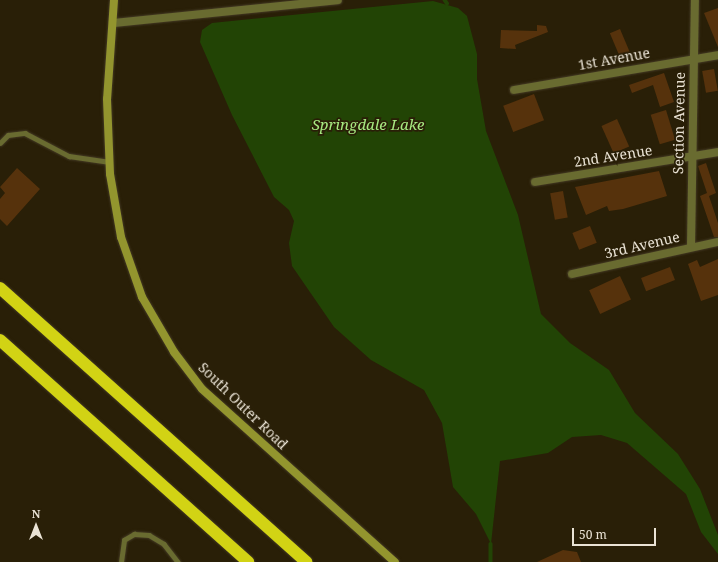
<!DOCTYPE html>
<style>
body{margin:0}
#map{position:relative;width:718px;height:562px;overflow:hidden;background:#291f07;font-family:"Noto Serif",serif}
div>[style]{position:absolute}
.water>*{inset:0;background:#224405}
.stream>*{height:3.5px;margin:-1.75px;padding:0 1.75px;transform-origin:1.75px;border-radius:1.75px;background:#224405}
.building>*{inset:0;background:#56320c;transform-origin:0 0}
.roads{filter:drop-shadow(0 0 1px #443a24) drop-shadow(0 0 1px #443a24)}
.lane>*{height:4.5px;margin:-2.25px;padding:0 2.25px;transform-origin:2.25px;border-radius:2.25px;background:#696b30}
.street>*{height:8px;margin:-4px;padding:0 4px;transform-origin:4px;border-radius:4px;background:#696b30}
.secondary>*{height:8px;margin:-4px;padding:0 4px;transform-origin:4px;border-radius:4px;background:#93952e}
.highway>*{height:12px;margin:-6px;padding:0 6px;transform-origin:6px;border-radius:6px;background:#d2d314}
span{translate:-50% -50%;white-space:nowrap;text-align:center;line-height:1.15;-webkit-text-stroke:3.5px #291f07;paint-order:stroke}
.street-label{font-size:14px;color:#eae3d5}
.water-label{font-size:15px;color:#a7e981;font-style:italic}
.north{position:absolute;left:16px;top:506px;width:40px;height:40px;-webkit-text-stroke:3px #291f07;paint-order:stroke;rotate:0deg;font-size:11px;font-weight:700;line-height:16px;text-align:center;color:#eae3d5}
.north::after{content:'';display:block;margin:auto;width:14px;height:18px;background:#eae3d5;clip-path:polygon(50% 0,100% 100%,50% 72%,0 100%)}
.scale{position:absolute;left:572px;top:528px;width:84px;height:18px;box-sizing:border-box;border:2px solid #eae3d5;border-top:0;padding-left:5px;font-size:12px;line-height:14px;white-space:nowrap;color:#eae3d5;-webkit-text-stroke:3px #291f07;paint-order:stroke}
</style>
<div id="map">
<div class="water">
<i style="clip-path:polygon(433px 1px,458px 8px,467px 16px,477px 54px,477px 79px,486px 131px,518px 215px,541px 314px,570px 343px,609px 370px,635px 413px,678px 454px,700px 489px,718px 535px,718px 554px,701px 532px,686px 494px,627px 443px,601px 435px,572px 437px,548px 453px,500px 461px,491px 544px,476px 514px,453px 487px,442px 423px,424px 390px,371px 360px,334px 327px,292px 266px,289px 243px,294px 221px,289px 210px,274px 197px,232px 115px,200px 42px,202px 30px,212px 23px)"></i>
</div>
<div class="stream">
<i style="left:445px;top:0;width:4px;rotate:56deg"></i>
<i style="left:491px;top:544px;width:18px;rotate:90deg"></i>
</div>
<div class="building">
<i style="clip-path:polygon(718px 8px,718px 47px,704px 13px)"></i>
<i style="clip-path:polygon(537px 25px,546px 26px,548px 32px,515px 45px,516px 49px,500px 48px,501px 30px,537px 31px)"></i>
<i style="left:620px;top:29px;width:26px;height:11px;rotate:67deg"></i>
<i style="left:714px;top:69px;width:22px;height:12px;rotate:80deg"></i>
<i style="clip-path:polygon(664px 73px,674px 102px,660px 107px,653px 85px,632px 93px,629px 85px)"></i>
<i style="left:534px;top:94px;width:28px;height:33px;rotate:69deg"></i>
<i style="left:666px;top:110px;width:31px;height:16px;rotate:73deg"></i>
<i style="left:617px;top:119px;width:30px;height:17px;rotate:66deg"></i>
<i style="clip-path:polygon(706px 163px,716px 193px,709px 196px,718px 223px,718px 237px,714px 237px,700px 196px,707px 193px,698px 166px)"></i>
<i style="clip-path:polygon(17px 168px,40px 189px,7px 226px,0 219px,0 199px,5px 193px,0 187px)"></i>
<i style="clip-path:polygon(659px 171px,667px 196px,623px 209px,609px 211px,607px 206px,586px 215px,575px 187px)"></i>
<i style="left:563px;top:191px;width:27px;height:13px;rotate:80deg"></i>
<i style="left:590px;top:226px;width:18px;height:19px;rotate:68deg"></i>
<i style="clip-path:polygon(718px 259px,718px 295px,701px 301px,688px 264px,697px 260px,700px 267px)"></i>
<i style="left:670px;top:267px;width:14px;height:31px;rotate:69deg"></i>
<i style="left:620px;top:276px;width:26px;height:34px;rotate:65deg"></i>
<i style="clip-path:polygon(563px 550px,577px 552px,581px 562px,537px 562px)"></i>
</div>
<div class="roads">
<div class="lane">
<i style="left:0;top:143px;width:11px;rotate:-45deg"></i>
<i style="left:8px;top:135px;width:17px;rotate:-7deg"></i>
<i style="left:25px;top:133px;width:50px;rotate:27.6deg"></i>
<i style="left:69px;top:156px;width:41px;rotate:8.3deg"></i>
<i style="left:121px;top:562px;width:22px;rotate:-82deg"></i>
<i style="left:124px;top:540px;width:12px;rotate:-31deg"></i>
<i style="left:134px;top:534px;width:15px;rotate:4deg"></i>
<i style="left:149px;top:535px;width:17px;rotate:31deg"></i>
<i style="left:164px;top:544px;width:23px;rotate:52deg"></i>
</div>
<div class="street">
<i style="left:113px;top:23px;width:226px;rotate:-5.8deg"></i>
<i style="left:514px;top:90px;width:207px;rotate:-9.7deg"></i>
<i style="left:535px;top:182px;width:185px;rotate:-9.3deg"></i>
<i style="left:691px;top:247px;width:247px;rotate:-89.1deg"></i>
<i style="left:572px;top:274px;width:149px;rotate:-12.4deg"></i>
</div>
<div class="secondary">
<i style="left:114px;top:0;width:99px;rotate:94deg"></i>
<i style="left:107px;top:99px;width:75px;rotate:87.7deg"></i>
<i style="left:110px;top:174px;width:64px;rotate:80.1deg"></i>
<i style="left:121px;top:237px;width:64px;rotate:70.7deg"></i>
<i style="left:142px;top:297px;width:64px;rotate:59.8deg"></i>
<i style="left:174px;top:352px;width:46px;rotate:52.9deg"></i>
<i style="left:202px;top:389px;width:259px;rotate:41.9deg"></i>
</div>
<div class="highway">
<i style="left:0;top:288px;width:411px;rotate:41.8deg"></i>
<i style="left:0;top:340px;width:333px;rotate:41.8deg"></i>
</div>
</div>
<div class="street-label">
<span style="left:614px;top:59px;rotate:-10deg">1st Avenue</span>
<span style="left:679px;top:123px;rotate:-89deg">Section Avenue</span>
<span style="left:613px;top:156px;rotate:-9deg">2nd Avenue</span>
<span style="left:642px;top:245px;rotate:-13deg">3rd Avenue</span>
<span style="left:243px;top:406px;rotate:44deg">South Outer Road</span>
</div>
<div class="water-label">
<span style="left:368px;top:125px">Springdale Lake</span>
</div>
<div class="north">N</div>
<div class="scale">50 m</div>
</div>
